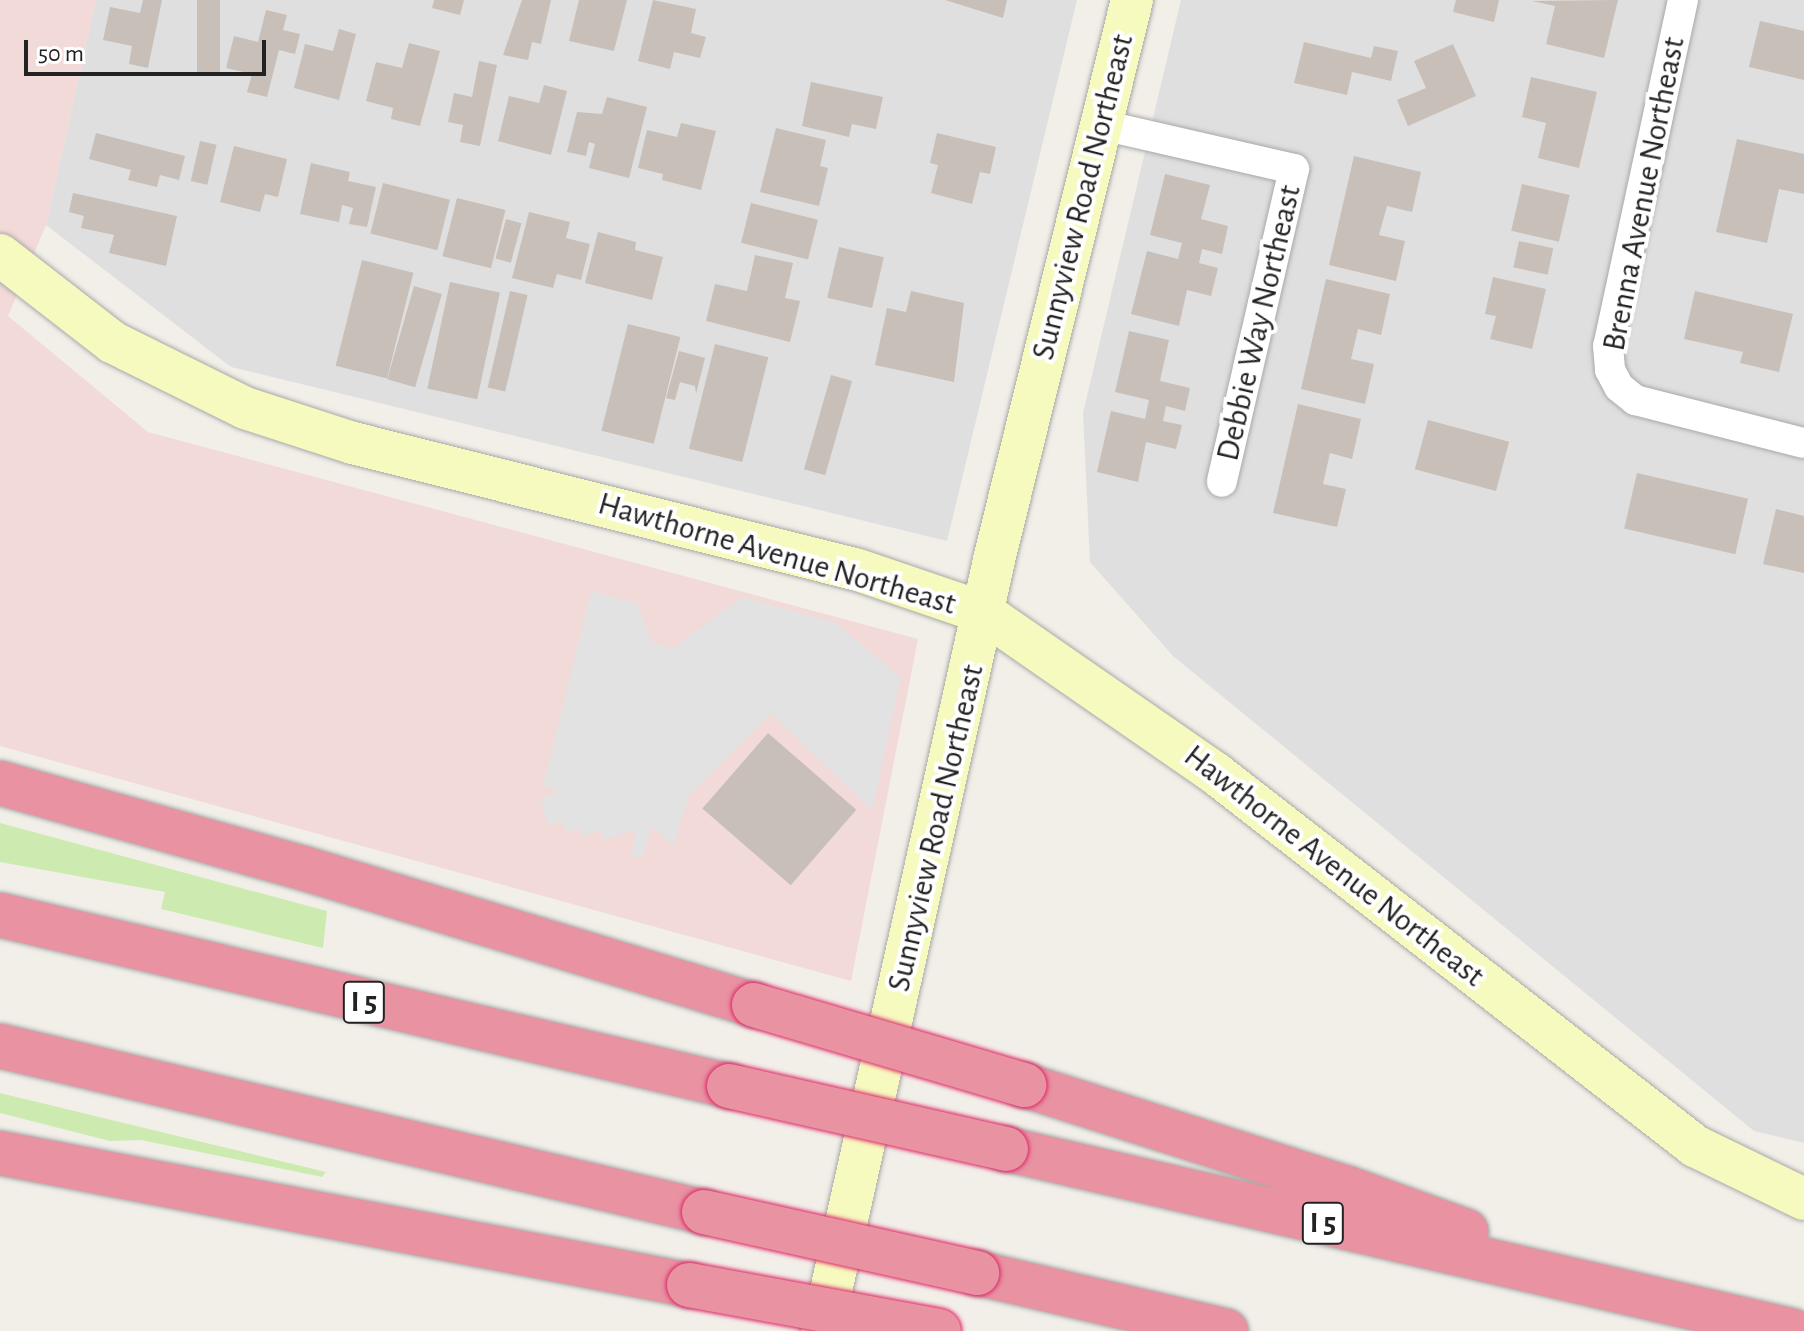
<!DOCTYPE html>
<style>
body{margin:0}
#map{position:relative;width:1804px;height:1331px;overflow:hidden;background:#f2efe9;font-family:"Alegreya Sans",sans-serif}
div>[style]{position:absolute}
.residential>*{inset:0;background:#e0dfdf}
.commercial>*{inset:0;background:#f2dad9}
.grass>*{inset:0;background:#cdebb0}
.parking>*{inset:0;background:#e2e2e2}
.building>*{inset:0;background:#c7bfb8;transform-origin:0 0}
.roads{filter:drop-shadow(0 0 2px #a9a9a9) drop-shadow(0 0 2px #a9a9a9)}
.street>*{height:30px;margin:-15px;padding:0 15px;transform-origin:15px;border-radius:15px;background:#fff}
.secondary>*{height:42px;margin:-21px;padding:0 21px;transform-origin:21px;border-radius:21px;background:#f7fabf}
.highway>*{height:44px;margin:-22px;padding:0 22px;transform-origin:22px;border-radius:22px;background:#e892a2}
.bridges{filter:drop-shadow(0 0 2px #dc2a67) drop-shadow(0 0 2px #dc2a67)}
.highway-bridge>*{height:44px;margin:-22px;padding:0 22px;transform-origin:22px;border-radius:22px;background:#e892a2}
span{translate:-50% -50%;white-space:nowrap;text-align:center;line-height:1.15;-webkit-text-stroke:8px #fff;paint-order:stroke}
.shield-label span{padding:2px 6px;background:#fff;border:2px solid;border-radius:6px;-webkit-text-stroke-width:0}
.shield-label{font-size:30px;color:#222;font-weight:700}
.street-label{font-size:32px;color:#222}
.scale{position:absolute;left:24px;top:40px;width:242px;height:36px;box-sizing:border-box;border:4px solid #222;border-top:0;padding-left:10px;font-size:24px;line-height:28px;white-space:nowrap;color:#222;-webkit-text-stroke:6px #fff;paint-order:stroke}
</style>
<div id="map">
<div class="residential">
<i style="clip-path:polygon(96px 0,1077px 0,947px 541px,231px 367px,46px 225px)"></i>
<i style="clip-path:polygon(1181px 0,1804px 0,1804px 1143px,1754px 1131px,1173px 656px,1090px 562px,1083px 413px)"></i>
</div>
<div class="commercial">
<i style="clip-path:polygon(0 0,96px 0,46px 225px,8px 316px,148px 432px,918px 639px,851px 981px,0 746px)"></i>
</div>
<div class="grass">
<i style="clip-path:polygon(0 823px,327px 911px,323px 948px,161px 909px,165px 892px,0 862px)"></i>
<i style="clip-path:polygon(0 1093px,326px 1172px,322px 1177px,141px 1140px,110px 1141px,0 1113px)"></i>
</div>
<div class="parking">
<i style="clip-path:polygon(591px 591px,637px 603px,653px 643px,673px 648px,742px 597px,836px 623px,901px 678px,872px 810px,770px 713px,689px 796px,673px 846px,652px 826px,643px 857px,632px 857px,636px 829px,605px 840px,598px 830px,583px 837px,578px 828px,567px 832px,560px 821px,549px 827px,541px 800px,559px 790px,543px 786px)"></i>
</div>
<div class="building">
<i style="clip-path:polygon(143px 0,162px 0,148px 68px,129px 64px,132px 46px,103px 40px,110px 7px,140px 13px)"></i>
<i style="left:197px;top:0;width:23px;height:76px"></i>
<i style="clip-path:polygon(434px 0,464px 0,460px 15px,432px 8px)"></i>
<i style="clip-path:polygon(522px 0,551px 0,541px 44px,532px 42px,528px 60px,503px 55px)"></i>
<i style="clip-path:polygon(579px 0,627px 0,614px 51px,569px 41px)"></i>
<i style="clip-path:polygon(653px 0,696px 9px,691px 33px,706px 37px,700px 58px,674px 52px,670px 69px,638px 61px)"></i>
<i style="clip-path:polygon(945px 0,1007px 0,1003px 18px)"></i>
<i style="clip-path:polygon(1456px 0,1499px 0,1494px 22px,1453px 12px)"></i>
<i style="clip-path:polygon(1618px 0,1604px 58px,1546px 44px,1555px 6px,1532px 1px)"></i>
<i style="clip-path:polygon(266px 10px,287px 15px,283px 30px,300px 34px,295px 54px,279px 50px,267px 97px,247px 92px,252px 74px,226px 68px,234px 36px,258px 42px)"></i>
<i style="clip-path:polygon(1760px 21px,1804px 31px,1804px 80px,1749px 67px)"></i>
<i style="clip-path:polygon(339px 29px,356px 34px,339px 100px,294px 88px,305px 44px,333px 51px)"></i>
<i style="clip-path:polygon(1304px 42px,1371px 58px,1374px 46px,1398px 51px,1391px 81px,1352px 72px,1347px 95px,1294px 83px)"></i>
<i style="clip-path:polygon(409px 43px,440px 51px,420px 126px,391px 119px,393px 108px,366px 101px,376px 62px,402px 68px)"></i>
<i style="clip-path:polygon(1453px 44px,1476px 96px,1408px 126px,1397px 100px,1426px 88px,1414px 61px)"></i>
<i style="clip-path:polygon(479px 61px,497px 65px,480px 146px,460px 142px,463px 125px,448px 122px,454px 93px,472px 97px)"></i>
<i style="clip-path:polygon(1531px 77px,1597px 92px,1579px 168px,1538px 158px,1546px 123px,1522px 117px)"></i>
<i style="clip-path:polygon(811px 82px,883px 97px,876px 129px,852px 124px,849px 137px,802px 126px)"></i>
<i style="clip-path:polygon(544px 85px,567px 91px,551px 155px,498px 141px,509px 96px,539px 103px)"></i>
<i style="clip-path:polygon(607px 97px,647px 107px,629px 178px,589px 168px,595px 144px,589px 142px,586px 156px,567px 152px,577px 112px,602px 114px)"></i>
<i style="clip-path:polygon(681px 123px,716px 131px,701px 190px,662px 180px,663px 174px,638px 168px,647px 130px,677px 137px)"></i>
<i style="clip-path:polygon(776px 128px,826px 140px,820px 166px,828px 168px,819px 206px,760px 192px)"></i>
<i style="clip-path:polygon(96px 133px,185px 156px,179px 180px,160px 175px,157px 187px,128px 180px,131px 170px,89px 159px)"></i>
<i style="clip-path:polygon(937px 133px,996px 147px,990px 174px,980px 172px,972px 204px,931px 193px,938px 165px,930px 163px)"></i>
<i style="clip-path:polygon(1737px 139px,1804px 154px,1804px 194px,1779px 189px,1767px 243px,1716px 232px)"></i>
<i style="left:200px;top:141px;width:17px;height:41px;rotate:13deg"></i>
<i style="clip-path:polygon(234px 146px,287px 159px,278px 197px,265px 194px,260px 212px,220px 202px)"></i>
<i style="clip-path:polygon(1354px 156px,1421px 172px,1412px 212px,1387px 206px,1379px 235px,1405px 241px,1396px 281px,1329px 265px)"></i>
<i style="clip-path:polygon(311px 163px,350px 172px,348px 181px,376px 187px,367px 227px,349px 224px,353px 208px,342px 205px,339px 222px,300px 214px)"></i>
<i style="clip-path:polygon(1165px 174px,1210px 185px,1201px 219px,1228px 226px,1222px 254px,1202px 249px,1199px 263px,1218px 268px,1211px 296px,1187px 290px,1179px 326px,1131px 314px,1147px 251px,1178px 259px,1182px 243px,1150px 235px)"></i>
<i style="left:383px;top:183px;width:69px;height:52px;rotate:14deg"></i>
<i style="left:1522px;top:184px;width:49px;height:48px;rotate:13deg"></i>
<i style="clip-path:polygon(73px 193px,177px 216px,166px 266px,109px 253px,114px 235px,81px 228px,84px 216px,69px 212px)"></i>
<i style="left:457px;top:198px;width:50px;height:60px;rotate:14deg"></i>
<i style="left:751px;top:203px;width:69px;height:41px;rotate:14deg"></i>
<i style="clip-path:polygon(529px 212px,570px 222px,566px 238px,590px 244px,581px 280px,557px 274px,553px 288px,512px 278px)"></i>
<i style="left:506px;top:219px;width:16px;height:41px;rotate:15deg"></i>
<i style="clip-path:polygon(598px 232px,636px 242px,635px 250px,663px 257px,652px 300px,585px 283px)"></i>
<i style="left:1519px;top:241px;width:35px;height:27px;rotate:12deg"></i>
<i style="left:839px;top:247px;width:46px;height:52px;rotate:13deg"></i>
<i style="clip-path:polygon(755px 255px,793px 263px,785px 298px,800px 301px,790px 342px,706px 321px,715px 284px,747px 291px)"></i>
<i style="left:362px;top:260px;width:53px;height:109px;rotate:14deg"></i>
<i style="clip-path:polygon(1493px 277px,1546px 289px,1532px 349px,1490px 339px,1496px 316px,1485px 314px)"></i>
<i style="clip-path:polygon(1326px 279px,1390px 294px,1381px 335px,1358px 329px,1351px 359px,1374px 364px,1365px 404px,1301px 389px)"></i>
<i style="left:450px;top:282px;width:51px;height:109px;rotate:12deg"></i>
<i style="left:414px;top:286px;width:29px;height:97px;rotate:16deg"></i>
<i style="left:510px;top:291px;width:18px;height:99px;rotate:13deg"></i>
<i style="clip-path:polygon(911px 291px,964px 303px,954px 382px,875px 365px,887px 308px,906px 312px)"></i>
<i style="clip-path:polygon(1695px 291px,1793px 314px,1779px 372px,1740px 363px,1743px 352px,1684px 339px)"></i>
<i style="left:628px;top:324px;width:54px;height:110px;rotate:14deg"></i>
<i style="clip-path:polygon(1129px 331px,1169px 340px,1160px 381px,1190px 388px,1185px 411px,1166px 406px,1163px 421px,1182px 425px,1176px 449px,1146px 442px,1138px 482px,1097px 472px,1111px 411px,1145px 419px,1149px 400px,1115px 392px)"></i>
<i style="left:715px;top:344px;width:55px;height:108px;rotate:14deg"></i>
<i style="clip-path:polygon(679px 351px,705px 358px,696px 394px,695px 386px,680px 382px,675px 400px,666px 398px)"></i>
<i style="left:831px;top:375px;width:22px;height:98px;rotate:16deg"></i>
<i style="clip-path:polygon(1298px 404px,1361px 419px,1352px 459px,1330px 453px,1323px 484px,1346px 489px,1337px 527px,1273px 513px)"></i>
<i style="left:1428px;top:420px;width:84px;height:51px;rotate:15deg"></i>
<i style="left:1637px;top:473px;width:114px;height:57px;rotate:13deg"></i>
<i style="clip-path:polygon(1776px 509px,1804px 516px,1804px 573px,1763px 564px)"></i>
<i style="left:768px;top:733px;width:117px;height:100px;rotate:41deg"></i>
</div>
<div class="roads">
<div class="street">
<i style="left:1683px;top:0;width:354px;rotate:102.2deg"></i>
<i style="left:1608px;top:346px;width:24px;rotate:85deg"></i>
<i style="left:1610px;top:370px;width:19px;rotate:62deg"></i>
<i style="left:1619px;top:387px;width:21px;rotate:39deg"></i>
<i style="left:1635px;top:400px;width:174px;rotate:14.3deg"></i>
<i style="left:1102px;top:125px;width:197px;rotate:12.9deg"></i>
<i style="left:1294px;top:169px;width:321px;rotate:103deg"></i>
</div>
<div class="secondary">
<i style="left:0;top:255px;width:142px;rotate:37.8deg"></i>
<i style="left:112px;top:342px;width:148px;rotate:26.4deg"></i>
<i style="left:245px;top:408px;width:114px;rotate:18deg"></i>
<i style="left:353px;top:443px;width:521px;rotate:14.12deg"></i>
<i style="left:858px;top:570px;width:133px;rotate:18.8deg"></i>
<i style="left:984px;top:613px;width:281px;rotate:34.7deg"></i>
<i style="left:1215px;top:773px;width:608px;rotate:37.85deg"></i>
<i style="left:1695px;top:1146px;width:121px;rotate:25.9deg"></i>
<i style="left:822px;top:1331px;width:790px;rotate:-77.42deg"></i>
<i style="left:994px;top:560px;width:577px;rotate:-76.16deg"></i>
</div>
<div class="highway">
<i style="left:0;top:783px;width:315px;rotate:15.7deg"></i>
<i style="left:303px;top:868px;width:471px;rotate:16.9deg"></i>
<i style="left:0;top:915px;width:749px;rotate:13.2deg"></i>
<i style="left:0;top:1046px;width:723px;rotate:13.27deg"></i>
<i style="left:1024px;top:1085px;width:339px;rotate:17.7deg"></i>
<i style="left:1347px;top:1188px;width:127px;rotate:19.9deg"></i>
<i style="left:1006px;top:1149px;width:808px;rotate:13.02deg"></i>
<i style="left:0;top:1153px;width:702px;rotate:10.85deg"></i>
<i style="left:977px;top:1273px;width:256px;rotate:13.1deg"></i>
</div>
</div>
<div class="bridges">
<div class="highway-bridge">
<i style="left:754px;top:1005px;width:282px;rotate:16.5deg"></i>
<i style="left:729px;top:1086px;width:284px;rotate:12.8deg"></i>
<i style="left:704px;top:1212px;width:280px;rotate:12.6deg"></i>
<i style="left:689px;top:1285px;width:254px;rotate:10.4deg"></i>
</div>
</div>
<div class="shield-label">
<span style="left:364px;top:1002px">I 5</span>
<span style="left:1323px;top:1223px">I 5</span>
</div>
<div class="street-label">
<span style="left:1644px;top:194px;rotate:-79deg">Brenna Avenue Northeast</span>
<span style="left:1083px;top:197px;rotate:-76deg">Sunnyview Road Northeast</span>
<span style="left:1259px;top:323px;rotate:-77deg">Debbie Way Northeast</span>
<span style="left:777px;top:554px;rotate:16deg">Hawthorne Avenue Northeast</span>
<span style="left:936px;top:828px;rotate:-77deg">Sunnyview Road Northeast</span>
<span style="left:1334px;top:866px;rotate:38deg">Hawthorne Avenue Northeast</span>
</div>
<div class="scale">50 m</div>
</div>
